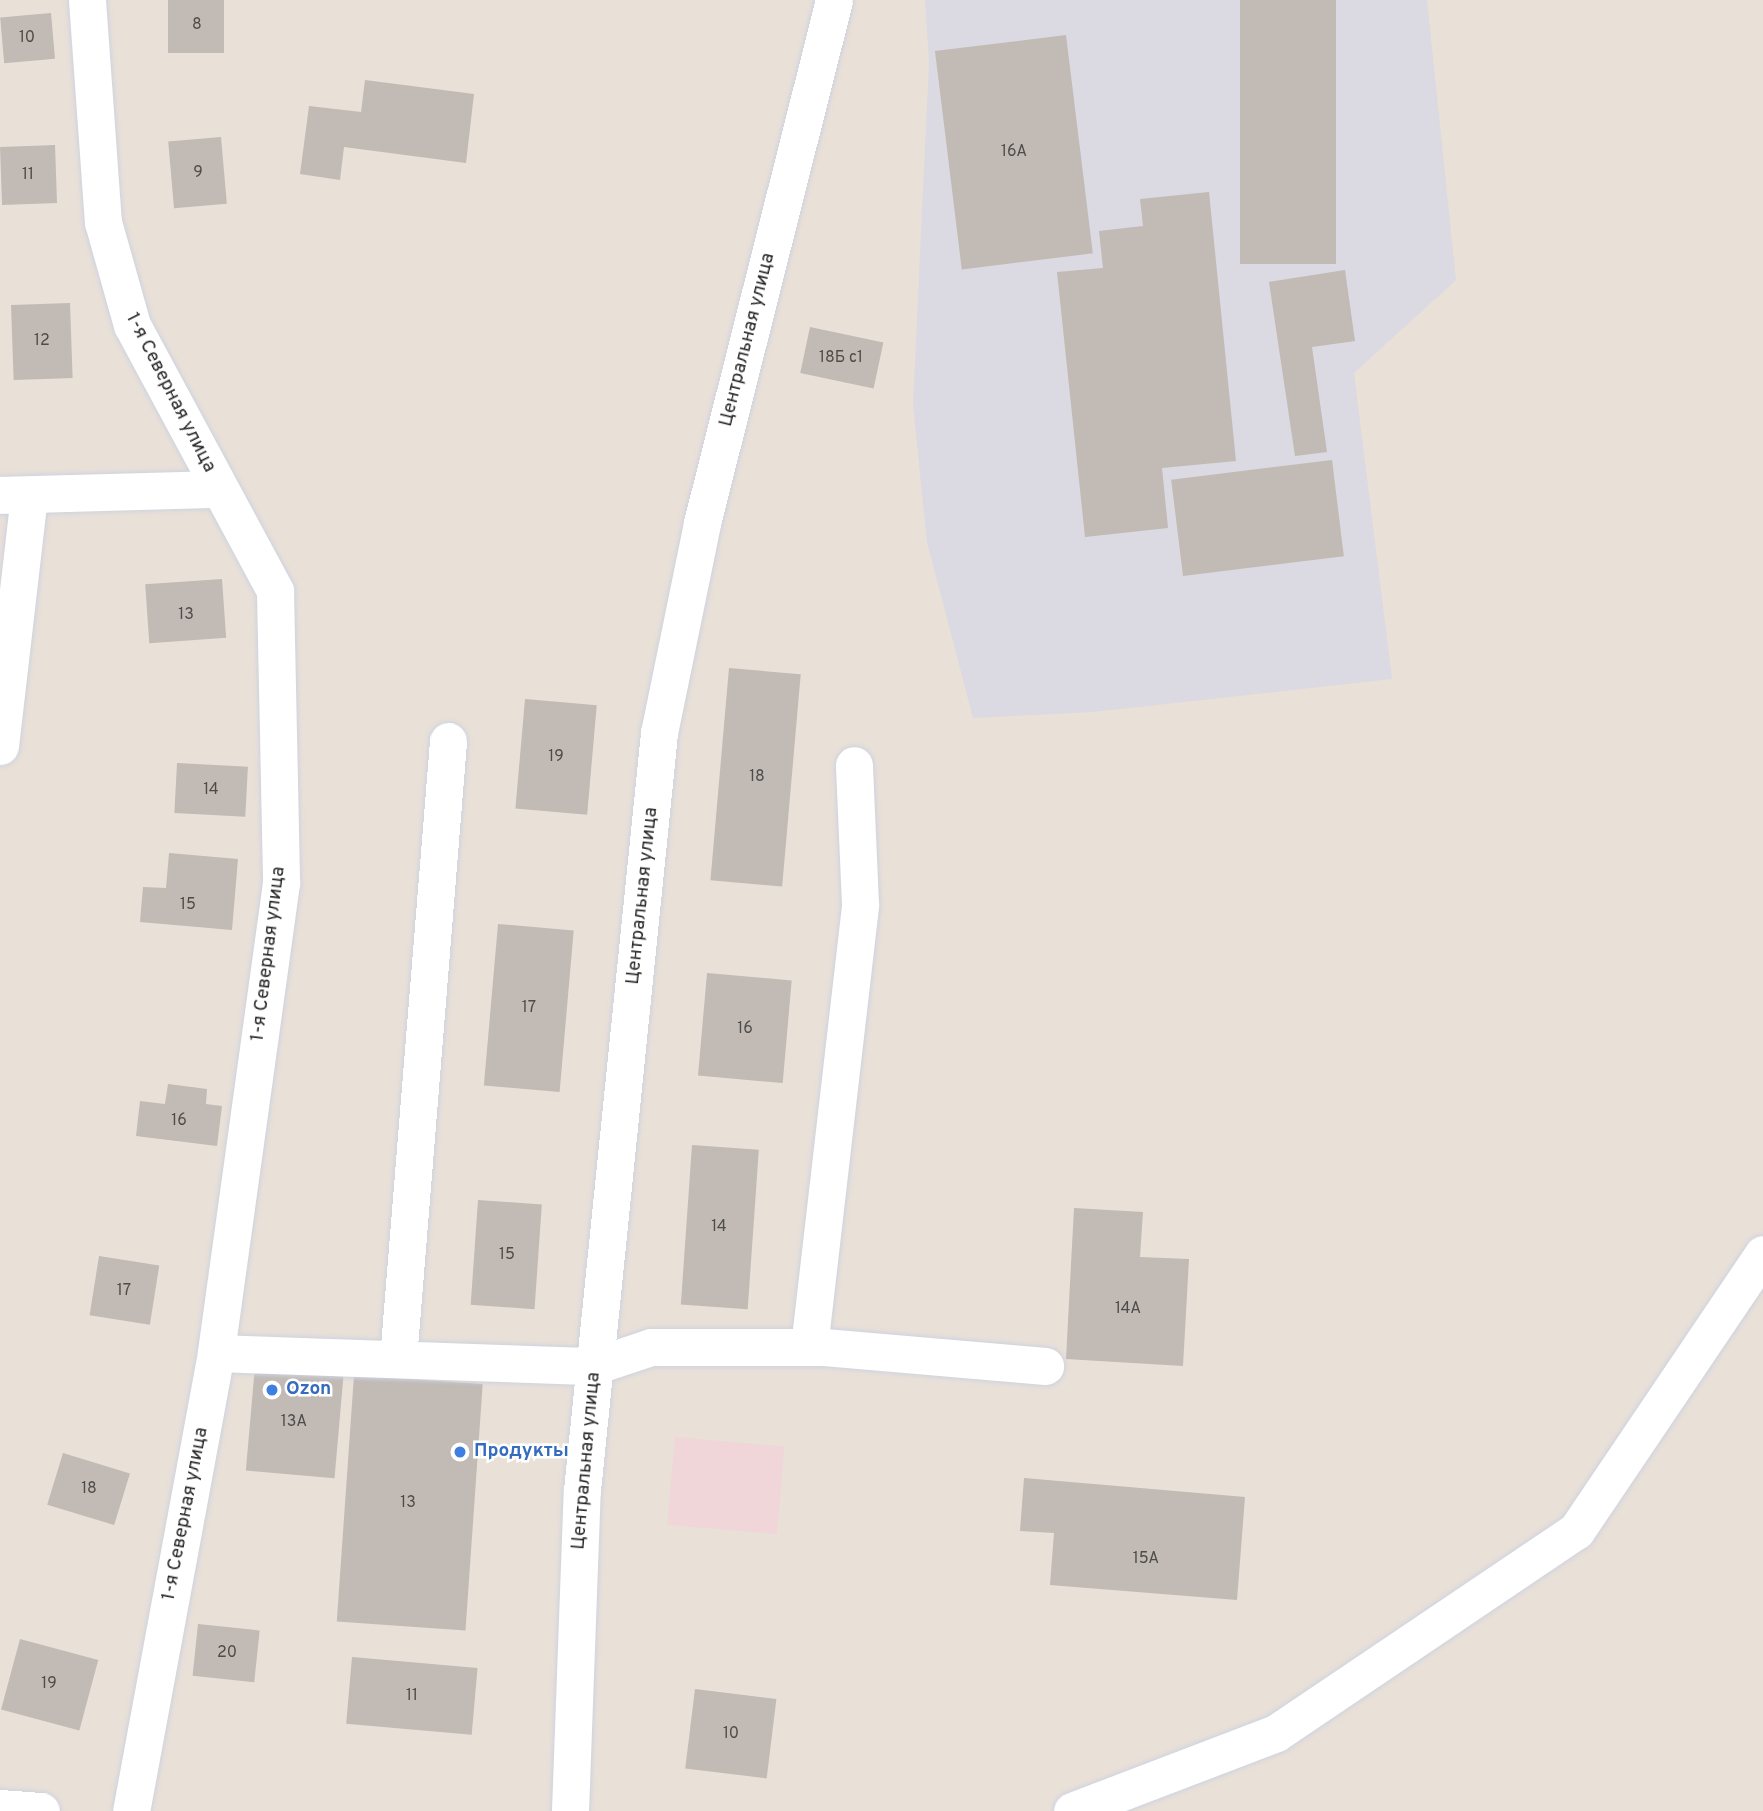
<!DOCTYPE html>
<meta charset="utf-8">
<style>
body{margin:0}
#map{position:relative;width:1763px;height:1811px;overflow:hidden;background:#e9e0d8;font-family:Overpass,sans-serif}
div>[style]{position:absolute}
.industrial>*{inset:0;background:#dbd9e1}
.medical>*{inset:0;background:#f0d5d9;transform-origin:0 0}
.building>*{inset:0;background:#c1bab5;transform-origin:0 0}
.roads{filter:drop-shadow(0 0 2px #ced3df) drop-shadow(0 0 2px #ced3df)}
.minor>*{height:37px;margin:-18.5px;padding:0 18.5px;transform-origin:18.5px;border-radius:18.5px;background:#fff}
.dots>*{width:19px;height:19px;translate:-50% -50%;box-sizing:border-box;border:4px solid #fff;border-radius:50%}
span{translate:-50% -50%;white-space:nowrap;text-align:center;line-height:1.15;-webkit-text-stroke:5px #fff;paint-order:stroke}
.number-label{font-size:16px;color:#4e4c4a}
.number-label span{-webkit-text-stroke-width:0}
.street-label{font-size:19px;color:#272727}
.shop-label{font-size:19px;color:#366cbe;font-weight:700}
.left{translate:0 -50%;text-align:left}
</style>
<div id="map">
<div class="industrial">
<i style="clip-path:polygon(925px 0,1427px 0,1456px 280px,1354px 373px,1392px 679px,1093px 712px,973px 718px,927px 542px,913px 405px,929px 62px)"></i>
</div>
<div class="medical">
<i style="left:675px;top:1437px;width:110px;height:88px;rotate:5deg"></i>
</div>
<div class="building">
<i style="left:168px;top:0;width:56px;height:53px"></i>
<i style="left:1240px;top:0;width:96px;height:264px"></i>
<i style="left:51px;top:13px;width:46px;height:51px;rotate:85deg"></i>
<i style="left:1066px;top:35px;width:220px;height:132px;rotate:83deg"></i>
<i style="clip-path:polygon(365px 80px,474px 94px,466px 163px,344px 147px,340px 180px,300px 174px,309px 106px,361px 112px)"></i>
<i style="left:221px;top:137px;width:67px;height:53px;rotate:85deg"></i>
<i style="left:55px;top:145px;width:58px;height:55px;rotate:88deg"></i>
<i style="clip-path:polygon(1209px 192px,1236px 461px,1162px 468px,1168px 528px,1085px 537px,1057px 272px,1103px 268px,1099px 231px,1143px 226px,1140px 199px)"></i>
<i style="clip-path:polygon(1345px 270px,1355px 341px,1312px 347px,1327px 452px,1295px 456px,1269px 282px)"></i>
<i style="left:70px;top:303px;width:75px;height:59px;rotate:88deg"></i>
<i style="left:810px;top:327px;width:75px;height:47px;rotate:12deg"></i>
<i style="left:1332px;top:460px;width:97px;height:162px;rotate:83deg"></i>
<i style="left:222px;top:579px;width:59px;height:77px;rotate:86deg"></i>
<i style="left:729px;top:668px;width:72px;height:213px;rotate:5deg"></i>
<i style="left:525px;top:699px;width:72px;height:110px;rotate:5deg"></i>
<i style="left:177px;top:763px;width:71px;height:50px;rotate:3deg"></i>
<i style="clip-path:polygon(169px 853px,238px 859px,232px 930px,140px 922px,143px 887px,166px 888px)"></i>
<i style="left:498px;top:924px;width:76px;height:162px;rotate:5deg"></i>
<i style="left:707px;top:973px;width:85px;height:103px;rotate:5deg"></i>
<i style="clip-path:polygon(168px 1084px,207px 1089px,206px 1104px,222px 1106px,217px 1146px,136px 1136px,140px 1101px,165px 1104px)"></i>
<i style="left:692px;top:1145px;width:67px;height:160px;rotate:4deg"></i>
<i style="left:478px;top:1200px;width:64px;height:105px;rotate:4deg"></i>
<i style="clip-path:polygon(1074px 1208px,1143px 1212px,1140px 1257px,1189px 1259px,1183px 1366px,1066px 1359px)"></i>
<i style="left:99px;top:1256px;width:61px;height:60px;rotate:9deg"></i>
<i style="left:255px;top:1366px;width:89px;height:105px;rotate:5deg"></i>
<i style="left:354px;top:1375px;width:129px;height:247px;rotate:4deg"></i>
<i style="left:63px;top:1453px;width:70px;height:54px;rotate:17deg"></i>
<i style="clip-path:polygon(1024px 1478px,1245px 1497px,1237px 1600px,1050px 1585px,1054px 1533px,1020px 1531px)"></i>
<i style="left:198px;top:1624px;width:62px;height:52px;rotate:6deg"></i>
<i style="left:20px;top:1639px;width:81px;height:73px;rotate:15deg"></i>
<i style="left:352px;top:1657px;width:126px;height:67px;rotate:5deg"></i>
<i style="left:695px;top:1689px;width:82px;height:80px;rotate:7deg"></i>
</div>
<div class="roads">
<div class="minor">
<i style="left:87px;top:0;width:223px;rotate:85.9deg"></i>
<i style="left:103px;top:222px;width:107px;rotate:74.3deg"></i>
<i style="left:132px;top:325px;width:302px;rotate:61.7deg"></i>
<i style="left:275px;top:591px;width:292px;rotate:88.8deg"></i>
<i style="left:281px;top:883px;width:474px;rotate:97.9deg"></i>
<i style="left:216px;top:1353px;width:466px;rotate:100.5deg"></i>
<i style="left:0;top:495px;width:219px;rotate:-1.6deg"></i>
<i style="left:0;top:746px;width:252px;rotate:-83.4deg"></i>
<i style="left:809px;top:1347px;width:446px;rotate:-83.4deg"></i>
<i style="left:860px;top:904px;width:139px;rotate:-92.5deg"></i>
<i style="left:216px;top:1353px;width:378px;rotate:2deg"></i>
<i style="left:594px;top:1366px;width:60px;rotate:-18.4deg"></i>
<i style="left:651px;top:1347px;width:173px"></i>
<i style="left:824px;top:1347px;width:222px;rotate:4.9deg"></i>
<i style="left:398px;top:1359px;width:620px;rotate:-85.37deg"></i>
<i style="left:0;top:1808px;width:41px;rotate:4.2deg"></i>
<i style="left:570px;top:1811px;width:321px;rotate:-87.9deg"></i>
<i style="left:582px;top:1490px;width:761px;rotate:-84.19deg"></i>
<i style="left:659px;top:733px;width:214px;rotate:-78.4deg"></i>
<i style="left:702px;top:523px;width:539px;rotate:-75.83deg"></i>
<i style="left:1072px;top:1811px;width:218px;rotate:-20.9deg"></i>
<i style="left:1276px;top:1733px;width:362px;rotate:-34deg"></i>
<i style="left:1576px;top:1531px;width:334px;rotate:-56deg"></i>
</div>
</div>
<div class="dots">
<i style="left:272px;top:1390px;background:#3f7fe0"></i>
<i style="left:460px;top:1452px;background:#3f7fe0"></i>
</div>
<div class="number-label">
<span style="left:197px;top:25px">8</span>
<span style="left:27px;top:38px">10</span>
<span style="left:1014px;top:152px">16А</span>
<span style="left:198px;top:173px">9</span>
<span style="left:28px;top:175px">11</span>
<span style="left:42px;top:341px">12</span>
<span style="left:841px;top:358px">18Б с1</span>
<span style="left:186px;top:615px">13</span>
<span style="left:556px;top:757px">19</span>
<span style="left:757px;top:777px">18</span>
<span style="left:211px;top:790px">14</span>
<span style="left:188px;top:905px">15</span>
<span style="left:529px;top:1008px">17</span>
<span style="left:745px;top:1029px">16</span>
<span style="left:179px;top:1121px">16</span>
<span style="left:719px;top:1227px">14</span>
<span style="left:507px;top:1255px">15</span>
<span style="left:124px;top:1291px">17</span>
<span style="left:1128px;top:1309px">14А</span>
<span style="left:294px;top:1422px">13А</span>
<span style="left:89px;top:1489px">18</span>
<span style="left:408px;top:1503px">13</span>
<span style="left:1146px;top:1559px">15А</span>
<span style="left:227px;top:1653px">20</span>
<span style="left:49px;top:1684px">19</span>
<span style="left:412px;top:1696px">11</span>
<span style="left:731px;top:1734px">10</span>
</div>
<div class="street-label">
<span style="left:748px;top:340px;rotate:-76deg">Центральная улица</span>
<span style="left:170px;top:393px;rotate:63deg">1-я Северная улица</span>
<span style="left:643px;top:896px;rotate:-84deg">Центральная улица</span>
<span style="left:269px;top:954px;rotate:-83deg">1-я Северная улица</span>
<span style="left:587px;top:1461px;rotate:-85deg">Центральная улица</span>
<span style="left:186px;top:1514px;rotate:-79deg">1-я Северная улица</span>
</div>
<div class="shop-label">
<span class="left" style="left:286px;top:1390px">Ozon</span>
<span class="left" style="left:474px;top:1452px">Продукты</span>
</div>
</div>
